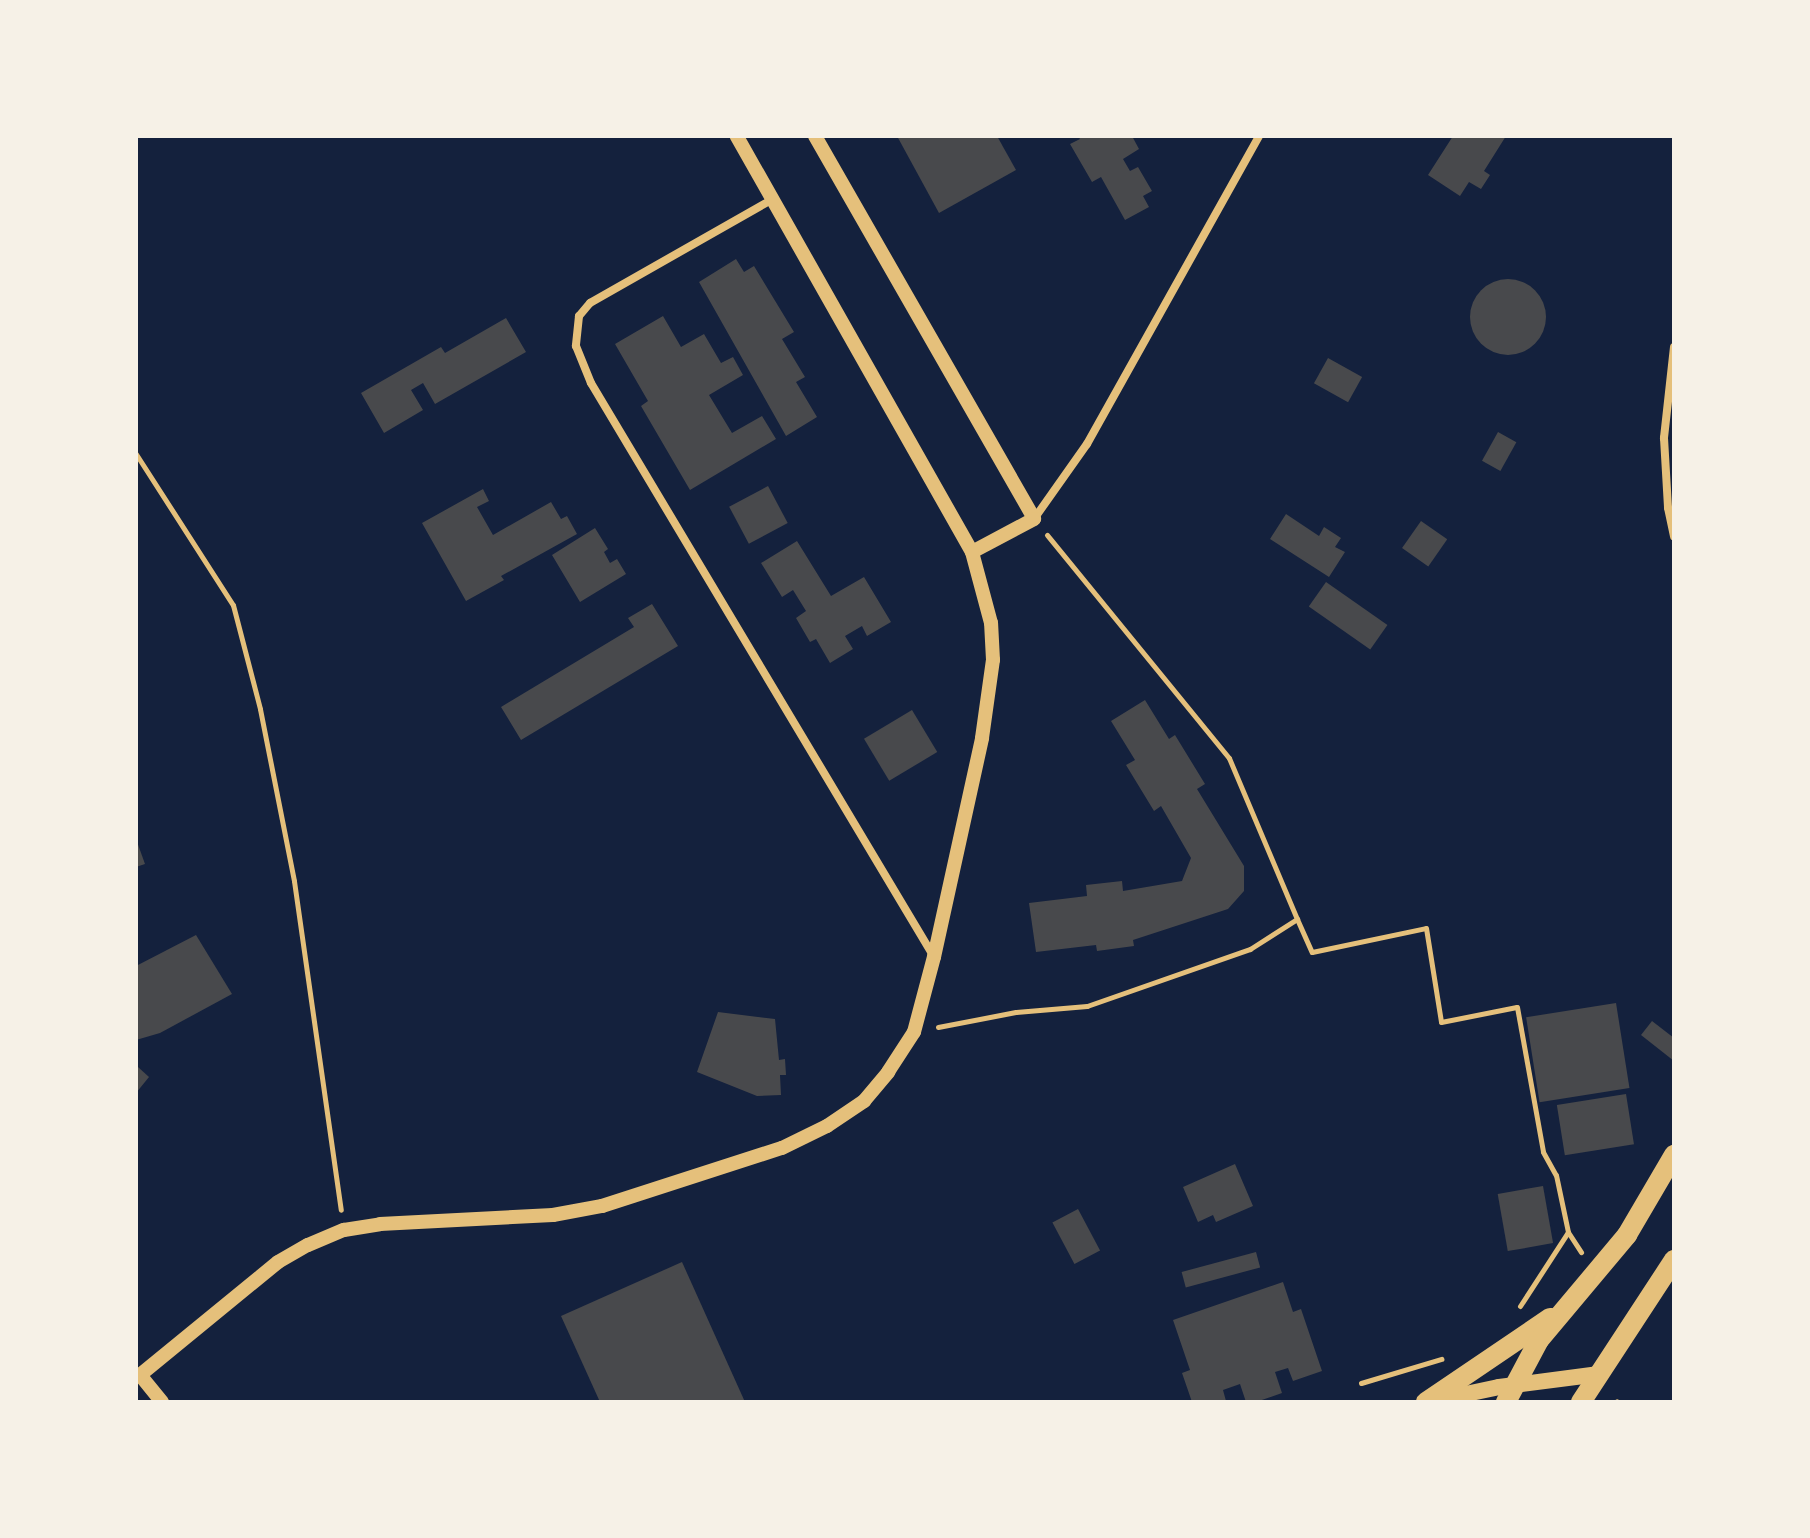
<!DOCTYPE html>
<style>
body{margin:0}
#map{position:relative;width:1810px;height:1538px;overflow:hidden;background:#14213d;font-family:"Alegreya Sans",sans-serif}
div>[style]{position:absolute}
.building>*{inset:0;background:#48494c;transform-origin:0 0}
.round{border-radius:50%}
.path>*{height:5px;margin:-2.5px;padding:0 2.5px;transform-origin:2.5px;border-radius:2.5px;background:#e5c07b}
.minor>*{height:8px;margin:-4px;padding:0 4px;transform-origin:4px;border-radius:4px;background:#e5c07b}
.tertiary>*{height:14px;margin:-7px;padding:0 7px;transform-origin:7px;border-radius:7px;background:#e5c07b}
.secondary>*{height:16px;margin:-8px;padding:0 8px;transform-origin:8px;border-radius:8px;background:#e5c07b}
.primary>*{height:20px;margin:-10px;padding:0 10px;transform-origin:10px;border-radius:10px;background:#e5c07b}
span{translate:-50% -50%;white-space:nowrap;text-align:center;line-height:1.15;-webkit-text-stroke:8px #f6f1e7;paint-order:stroke}
.frame{position:absolute;inset:0;border:138px solid #f6f1e7;pointer-events:none}
</style>
<div id="map">
<div class="building">
<i style="clip-path:polygon(897px 136px,997px 136px,1016px 170px,939px 213px)"></i>
<i style="clip-path:polygon(1078px 136px,1132px 136px,1139px 149px,1123px 159px,1130px 171px,1138px 167px,1152px 191px,1143px 196px,1149px 207px,1125px 220px,1101px 177px,1092px 182px,1070px 144px,1080px 139px)"></i>
<i style="clip-path:polygon(1453px 136px,1506px 136px,1484px 171px,1490px 175px,1481px 189px,1469px 182px,1460px 196px,1428px 175px)"></i>
<i style="clip-path:polygon(736px 259px,744px 272px,754px 266px,794px 332px,782px 339px,805px 377px,796px 382px,817px 417px,786px 436px,699px 282px)"></i>
<i class="round" style="left:1470px;top:279px;width:76px;height:76px"></i>
<i style="clip-path:polygon(663px 316px,681px 347px,704px 334px,721px 363px,733px 357px,743px 375px,709px 395px,732px 433px,762px 416px,776px 439px,690px 490px,641px 406px,648px 401px,615px 344px)"></i>
<i style="clip-path:polygon(506px 318px,526px 352px,435px 404px,423px 383px,411px 390px,423px 410px,384px 433px,361px 393px,441px 347px,445px 353px)"></i>
<i style="left:1328px;top:358px;width:39px;height:29px;rotate:29deg"></i>
<i style="left:1498px;top:432px;width:21px;height:33px;rotate:29deg"></i>
<i style="left:768px;top:486px;width:42px;height:44px;rotate:62deg"></i>
<i style="clip-path:polygon(483px 489px,489px 501px,477px 507px,493px 535px,551px 502px,561px 519px,567px 516px,577px 534px,501px 576px,504px 580px,466px 601px,422px 523px)"></i>
<i style="clip-path:polygon(1286px 514px,1319px 536px,1324px 527px,1341px 538px,1335px 547px,1345px 552px,1329px 577px,1270px 539px)"></i>
<i style="left:1421px;top:521px;width:32px;height:33px;rotate:35deg"></i>
<i style="clip-path:polygon(595px 528px,608px 549px,604px 552px,610px 563px,617px 559px,626px 574px,580px 602px,552px 555px)"></i>
<i style="clip-path:polygon(797px 541px,831px 596px,864px 577px,891px 622px,867px 636px,862px 626px,845px 636px,853px 649px,830px 663px,816px 639px,810px 642px,796px 618px,806px 611px,793px 590px,782px 597px,761px 563px)"></i>
<i style="left:1326px;top:582px;width:75px;height:30px;rotate:35deg"></i>
<i style="clip-path:polygon(652px 604px,678px 646px,521px 740px,501px 707px,634px 627px,628px 618px)"></i>
<i style="clip-path:polygon(1145px 700px,1169px 739px,1175px 735px,1205px 784px,1197px 789px,1244px 866px,1244px 891px,1228px 909px,1133px 940px,1134px 946px,1097px 951px,1096px 945px,1036px 952px,1029px 903px,1087px 896px,1086px 885px,1122px 881px,1123px 891px,1182px 881px,1191px 858px,1161px 806px,1154px 811px,1126px 765px,1135px 760px,1111px 721px)"></i>
<i style="left:912px;top:710px;width:49px;height:56px;rotate:59deg"></i>
<i style="clip-path:polygon(136px 839px,145px 864px,136px 867px)"></i>
<i style="clip-path:polygon(196px 935px,232px 994px,160px 1033px,136px 1040px,136px 966px)"></i>
<i style="left:1616px;top:1003px;width:86px;height:91px;rotate:81deg"></i>
<i style="clip-path:polygon(718px 1012px,775px 1019px,779px 1060px,785px 1059px,786px 1075px,780px 1075px,781px 1095px,757px 1096px,697px 1072px)"></i>
<i style="clip-path:polygon(1652px 1021px,1674px 1038px,1674px 1061px,1641px 1035px)"></i>
<i style="clip-path:polygon(138px 1067px,149px 1077px,136px 1093px,136px 1070px)"></i>
<i style="left:1626px;top:1094px;width:51px;height:70px;rotate:81deg"></i>
<i style="clip-path:polygon(1235px 1164px,1253px 1206px,1216px 1222px,1213px 1215px,1198px 1222px,1183px 1187px)"></i>
<i style="left:1543px;top:1186px;width:58px;height:46px;rotate:80deg"></i>
<i style="left:1078px;top:1209px;width:47px;height:29px;rotate:62deg"></i>
<i style="left:1256px;top:1252px;width:16px;height:77px;rotate:75deg"></i>
<i style="clip-path:polygon(682px 1262px,745px 1402px,600px 1402px,561px 1316px)"></i>
<i style="clip-path:polygon(1283px 1282px,1293px 1312px,1301px 1309px,1322px 1371px,1293px 1381px,1288px 1368px,1275px 1372px,1282px 1393px,1256px 1402px,1246px 1402px,1240px 1384px,1223px 1390px,1226px 1401px,1192px 1402px,1182px 1373px,1190px 1370px,1173px 1320px)"></i>
</div>
<div class="path">
<i style="left:136px;top:454px;width:179px;rotate:57.3deg"></i>
<i style="left:233px;top:605px;width:107px;rotate:75.4deg"></i>
<i style="left:260px;top:709px;width:175px;rotate:78.8deg"></i>
<i style="left:294px;top:881px;width:332px;rotate:81.9deg"></i>
<i style="left:1297px;top:919px;width:36px;rotate:66deg"></i>
<i style="left:1312px;top:952px;width:116px;rotate:-11.9deg"></i>
<i style="left:1426px;top:928px;width:95px;rotate:80.9deg"></i>
<i style="left:1441px;top:1022px;width:77px;rotate:-11.2deg"></i>
<i style="left:1517px;top:1007px;width:147px;rotate:79.8deg"></i>
<i style="left:1543px;top:1152px;width:26px;rotate:61deg"></i>
<i style="left:1556px;top:1175px;width:58px;rotate:78.1deg"></i>
<i style="left:1568px;top:1232px;width:24px;rotate:57deg"></i>
<i style="left:938px;top:1027px;width:79px;rotate:-10.9deg"></i>
<i style="left:1016px;top:1012px;width:71px;rotate:-4.8deg"></i>
<i style="left:1087px;top:1006px;width:173px;rotate:-19.3deg"></i>
<i style="left:1250px;top:949px;width:56px;rotate:-32.6deg"></i>
<i style="left:1297px;top:919px;width:175px;rotate:-112.9deg"></i>
<i style="left:1229px;top:758px;width:288px;rotate:-129.2deg"></i>
<i style="left:1520px;top:1306px;width:88px;rotate:-57deg"></i>
<i style="left:1361px;top:1383px;width:84px;rotate:-16.7deg"></i>
<i style="left:1616px;top:1402px;width:1px;rotate:-45deg"></i>
</div>
<div class="minor">
<i style="left:773px;top:199px;width:210px;rotate:150.4deg"></i>
<i style="left:590px;top:303px;width:17px;rotate:130deg"></i>
<i style="left:579px;top:316px;width:30px;rotate:96deg"></i>
<i style="left:576px;top:346px;width:40px;rotate:68deg"></i>
<i style="left:591px;top:383px;width:669px;rotate:59.14deg"></i>
<i style="left:1674px;top:347px;width:92px;rotate:96.3deg"></i>
<i style="left:1664px;top:438px;width:70px;rotate:86.7deg"></i>
<i style="left:1668px;top:508px;width:29px;rotate:78deg"></i>
<i style="left:1034px;top:519px;width:92px;rotate:-54.8deg"></i>
<i style="left:1087px;top:444px;width:353px;rotate:-60.8deg"></i>
</div>
<div class="tertiary">
<i style="left:815px;top:136px;width:441px;rotate:60.2deg"></i>
<i style="left:1034px;top:519px;width:70px;rotate:152deg"></i>
<i style="left:162px;top:1402px;width:35px;rotate:-129deg"></i>
<i style="left:140px;top:1375px;width:178px;rotate:-39.3deg"></i>
<i style="left:278px;top:1262px;width:34px;rotate:-30deg"></i>
<i style="left:308px;top:1245px;width:39px;rotate:-23deg"></i>
<i style="left:344px;top:1230px;width:36px;rotate:-9deg"></i>
<i style="left:380px;top:1224px;width:173px;rotate:-3deg"></i>
<i style="left:553px;top:1215px;width:50px;rotate:-10.4deg"></i>
<i style="left:602px;top:1206px;width:189px;rotate:-17.9deg"></i>
<i style="left:782px;top:1148px;width:50px;rotate:-26.1deg"></i>
<i style="left:827px;top:1126px;width:45px;rotate:-34deg"></i>
<i style="left:864px;top:1101px;width:38px;rotate:-50deg"></i>
<i style="left:888px;top:1072px;width:48px;rotate:-57deg"></i>
<i style="left:914px;top:1032px;width:78px;rotate:-75.1deg"></i>
<i style="left:934px;top:957px;width:224px;rotate:-77.6deg"></i>
<i style="left:982px;top:738px;width:79px;rotate:-82deg"></i>
<i style="left:993px;top:660px;width:37px;rotate:-93deg"></i>
<i style="left:991px;top:623px;width:73px;rotate:-105deg"></i>
<i style="left:972px;top:552px;width:478px;rotate:-119.5deg"></i>
</div>
<div class="secondary">
<i style="left:1433px;top:1401px;width:67px;rotate:-12deg"></i>
<i style="left:1499px;top:1387px;width:101px;rotate:-7.4deg"></i>
</div>
<div class="primary">
<i style="left:1426px;top:1402px;width:150px;rotate:-34.1deg"></i>
<i style="left:1506px;top:1402px;width:70px;rotate:-62deg"></i>
<i style="left:1539px;top:1340px;width:137px;rotate:-50deg"></i>
<i style="left:1627px;top:1235px;width:93px;rotate:-59.6deg"></i>
<i style="left:1581px;top:1402px;width:170px;rotate:-56.8deg"></i>
</div>
<div class="frame"></div>
</div>
